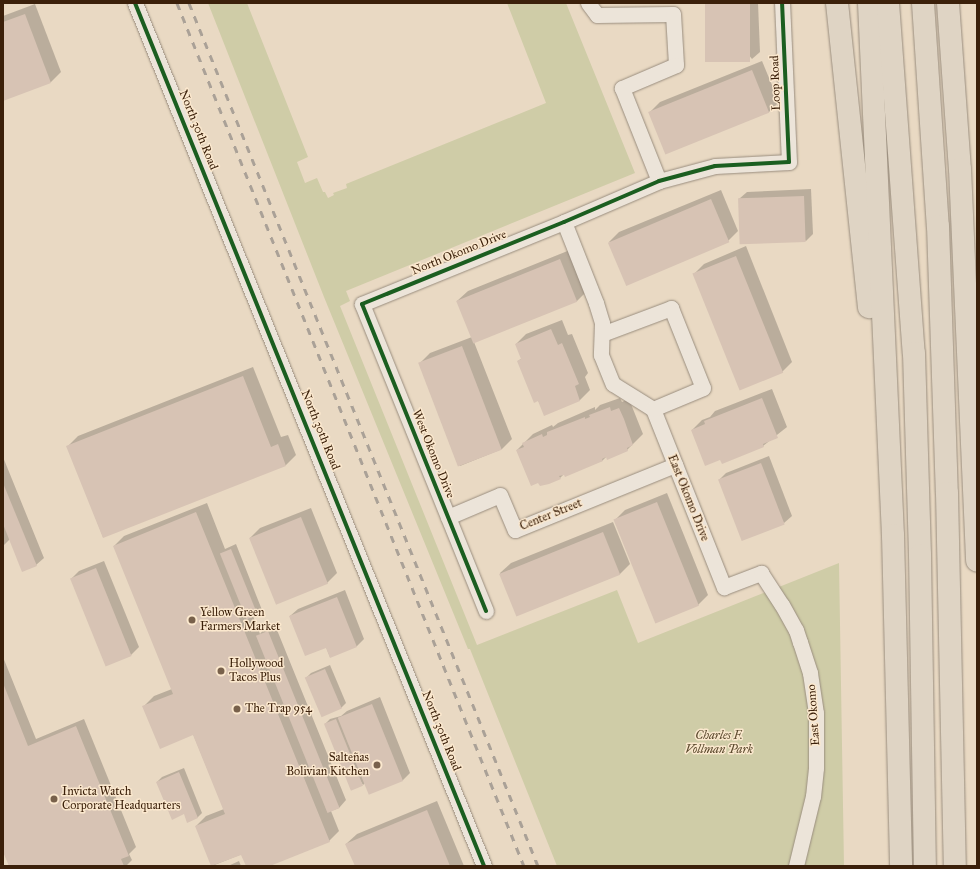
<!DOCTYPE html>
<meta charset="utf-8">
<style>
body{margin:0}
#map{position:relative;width:980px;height:869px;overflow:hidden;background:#e9d9c3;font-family:"IM FELL Great Primer",serif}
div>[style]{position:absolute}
.green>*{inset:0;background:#cfcca7}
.shadow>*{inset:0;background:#0003}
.building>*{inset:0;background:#d7c3b4;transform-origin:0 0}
.roads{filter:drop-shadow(0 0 1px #998d7e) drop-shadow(0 0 1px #998d7e)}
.minor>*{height:15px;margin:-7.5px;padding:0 7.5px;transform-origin:7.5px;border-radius:7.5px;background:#ece4d9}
.highway>*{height:22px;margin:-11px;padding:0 11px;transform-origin:11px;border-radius:11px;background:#dfd4c4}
.rail>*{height:3px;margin-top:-1.5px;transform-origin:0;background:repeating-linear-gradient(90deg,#aaa197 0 7px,transparent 0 14px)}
.cycleway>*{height:4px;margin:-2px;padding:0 2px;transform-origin:2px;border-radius:2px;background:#1b5e20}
.dots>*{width:11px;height:11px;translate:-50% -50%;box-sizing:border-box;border:2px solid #fbe8ce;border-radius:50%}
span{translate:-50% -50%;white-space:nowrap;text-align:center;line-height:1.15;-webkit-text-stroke:3px #fbe8ce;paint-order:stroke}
.street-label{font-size:12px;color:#3b200a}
.poi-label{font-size:12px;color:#3b200a}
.left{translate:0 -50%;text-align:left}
.right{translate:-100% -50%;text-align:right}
.park-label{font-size:12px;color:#5a482c;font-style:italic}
.frame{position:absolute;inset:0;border:4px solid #3b200a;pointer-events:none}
</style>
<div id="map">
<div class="green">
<i style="clip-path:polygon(208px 3px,247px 3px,308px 157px,297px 162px,305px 183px,317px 178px,323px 192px,325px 192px,328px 198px,334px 195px,333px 193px,347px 188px,346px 184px,546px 103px,507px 3px,566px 3px,635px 173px,346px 291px,350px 301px,340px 306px,477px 645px,617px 590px,638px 643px,839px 563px,844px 866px,557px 866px,470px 649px,468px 649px,324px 297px)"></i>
</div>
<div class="shadow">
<i style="clip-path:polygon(706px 3px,758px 3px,760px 52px,752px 59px)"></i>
<i style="clip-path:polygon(35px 4px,61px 72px,51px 82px,3px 100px,3px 16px)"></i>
<i style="clip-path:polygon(762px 61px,779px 102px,769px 112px,650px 112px,660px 102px)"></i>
<i style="clip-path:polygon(811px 189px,813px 234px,806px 241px,739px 199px,747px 192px)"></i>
<i style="clip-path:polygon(721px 190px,738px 231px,728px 241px,609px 242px,619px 232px)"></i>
<i style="clip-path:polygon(746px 246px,792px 362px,782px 372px,694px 274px,704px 264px)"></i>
<i style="clip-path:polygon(570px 250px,587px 291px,577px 301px,474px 342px,512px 439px,502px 449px,460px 466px,420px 363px,430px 353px,472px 337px,457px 301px,468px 291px)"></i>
<i style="clip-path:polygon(562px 320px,568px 335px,572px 334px,588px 373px,585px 377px,590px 390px,580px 400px,545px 414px,518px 361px,522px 358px,516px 344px,526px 334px)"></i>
<i style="clip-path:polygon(253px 367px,281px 437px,288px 435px,296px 455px,286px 465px,103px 537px,68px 446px,78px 436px)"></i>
<i style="clip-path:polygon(772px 389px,787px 427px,763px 446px,721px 459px,692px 430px,702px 420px,710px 417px,715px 411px)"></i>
<i style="clip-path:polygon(620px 398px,622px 402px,629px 399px,643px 434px,627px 450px,607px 456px,602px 461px,565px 473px,560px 478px,517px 450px,533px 434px,552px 425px,553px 427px,558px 423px,595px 407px,595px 410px,600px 405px)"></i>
<i style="clip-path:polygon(769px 456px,792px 516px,784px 523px,719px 480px,726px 473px)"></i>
<i style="clip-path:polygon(3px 457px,44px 558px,36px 565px,10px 539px,3px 546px)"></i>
<i style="clip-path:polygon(667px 493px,708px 595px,698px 605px,615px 520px,625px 510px)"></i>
<i style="clip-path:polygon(207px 503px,225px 549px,236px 544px,262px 610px,253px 616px,260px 634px,264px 629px,275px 625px,346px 800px,339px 808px,331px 811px,339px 831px,329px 841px,267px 866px,247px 866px,242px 854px,212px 866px,196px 826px,206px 816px,224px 809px,193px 734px,144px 706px,154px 696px,172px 689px,114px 546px,124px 536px)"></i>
<i style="clip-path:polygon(311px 508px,337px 573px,327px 583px,250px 538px,260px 528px)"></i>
<i style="clip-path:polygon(613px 522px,630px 564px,620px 574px,517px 614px,500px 573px,511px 563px)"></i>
<i style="clip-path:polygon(104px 561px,139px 647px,131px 655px,71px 579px,79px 571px)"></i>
<i style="clip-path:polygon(345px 590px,364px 639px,357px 646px,330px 657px,326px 647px,290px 616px,298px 609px)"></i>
<i style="clip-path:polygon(3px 657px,36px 739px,84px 719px,136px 847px,129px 854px,132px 860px,126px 866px,10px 866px,3px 849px)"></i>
<i style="clip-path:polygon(330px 665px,346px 703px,341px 708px,306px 678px,311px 673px)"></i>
<i style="clip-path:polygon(380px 697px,410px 773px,403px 780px,365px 783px,363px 785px,325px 724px,330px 719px,341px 716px,347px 711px)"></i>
<i style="clip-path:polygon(184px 768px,202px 813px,197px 818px,157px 782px,162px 777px)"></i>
<i style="clip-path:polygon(437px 801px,464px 866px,356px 866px,346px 844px,357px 834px)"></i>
<i style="clip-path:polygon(239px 861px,241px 866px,228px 866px)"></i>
</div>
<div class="building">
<i style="left:705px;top:3px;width:45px;height:59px"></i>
<i style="clip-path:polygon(25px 14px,51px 83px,3px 101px,3px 22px)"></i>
<i style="left:752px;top:70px;width:46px;height:112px;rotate:68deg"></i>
<i style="left:804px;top:196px;width:46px;height:66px;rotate:88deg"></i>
<i style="left:711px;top:199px;width:47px;height:112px;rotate:67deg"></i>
<i style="left:736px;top:256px;width:126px;height:47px;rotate:68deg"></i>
<i style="left:560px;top:259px;width:46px;height:112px;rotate:68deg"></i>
<i style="clip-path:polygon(551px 329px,558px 345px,562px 343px,579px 384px,575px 386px,580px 401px,544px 416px,538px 401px,534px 403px,517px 361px,521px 359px,515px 344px)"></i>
<i style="left:462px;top:346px;width:111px;height:47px;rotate:69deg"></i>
<i style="clip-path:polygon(243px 376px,271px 447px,278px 444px,286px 466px,103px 538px,66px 446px)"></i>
<i style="clip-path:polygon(762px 398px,778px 438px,763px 444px,764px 447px,722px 464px,720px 460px,705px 466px,691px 430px,705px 424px,704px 421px)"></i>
<i style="clip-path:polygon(610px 407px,611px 411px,619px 408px,624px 419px,633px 445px,627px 448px,628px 451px,607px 460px,606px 457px,602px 459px,603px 461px,565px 477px,564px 475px,559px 476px,561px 479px,549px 484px,540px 486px,538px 483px,531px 486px,516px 450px,524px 447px,522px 443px,542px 434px,543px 437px,547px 435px,547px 432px,585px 417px,585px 419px,590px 417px,589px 415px)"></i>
<i style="left:761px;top:463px;width:66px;height:46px;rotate:69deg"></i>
<i style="clip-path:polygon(3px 483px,37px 566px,22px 572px,3px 524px)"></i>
<i style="left:657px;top:502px;width:112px;height:47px;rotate:68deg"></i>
<i style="clip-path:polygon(196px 512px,330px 842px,270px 866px,246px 866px,241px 855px,211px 866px,195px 826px,225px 814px,193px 735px,160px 749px,142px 706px,173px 694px,113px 546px)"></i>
<i style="left:301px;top:517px;width:72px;height:56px;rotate:68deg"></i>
<i style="left:603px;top:532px;width:46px;height:112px;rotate:68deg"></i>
<i style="left:231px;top:549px;width:71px;height:12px;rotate:68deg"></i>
<i style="left:96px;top:568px;width:95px;height:28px;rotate:68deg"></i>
<i style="clip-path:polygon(337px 597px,357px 647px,330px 658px,326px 648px,305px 656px,289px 616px)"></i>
<i style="left:268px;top:631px;width:191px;height:13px;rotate:68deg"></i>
<i style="left:325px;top:669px;width:43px;height:22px;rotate:67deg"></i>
<i style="clip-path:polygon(3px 683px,28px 746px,76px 726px,129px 856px,121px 859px,124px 866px,9px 866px,3px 852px)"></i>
<i style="left:372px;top:704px;width:83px;height:37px;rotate:68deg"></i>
<i style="left:336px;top:719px;width:72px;height:13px;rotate:68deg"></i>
<i style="clip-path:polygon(179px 772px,198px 818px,187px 823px,184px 814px,172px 820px,156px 782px)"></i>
<i style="clip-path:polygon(427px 810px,450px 866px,355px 866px,345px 844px)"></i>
</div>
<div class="roads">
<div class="minor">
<i style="left:135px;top:3px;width:931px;rotate:67.98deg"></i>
<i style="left:588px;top:3px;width:15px;rotate:53deg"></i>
<i style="left:597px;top:15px;width:76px;rotate:-0.8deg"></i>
<i style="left:673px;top:14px;width:51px;rotate:86.6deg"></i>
<i style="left:676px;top:65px;width:59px;rotate:156.9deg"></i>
<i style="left:622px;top:88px;width:100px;rotate:68.3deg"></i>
<i style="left:564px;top:222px;width:87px;rotate:68.4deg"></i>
<i style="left:596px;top:303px;width:21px;rotate:73deg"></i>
<i style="left:602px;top:323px;width:32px;rotate:92deg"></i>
<i style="left:601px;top:355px;width:31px;rotate:68deg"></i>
<i style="left:613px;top:384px;width:47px;rotate:32deg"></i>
<i style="left:653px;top:409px;width:192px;rotate:68.3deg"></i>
<i style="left:724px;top:587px;width:40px;rotate:-21deg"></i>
<i style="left:761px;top:573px;width:38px;rotate:57deg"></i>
<i style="left:782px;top:605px;width:29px;rotate:61deg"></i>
<i style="left:796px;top:630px;width:13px;rotate:72deg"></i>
<i style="left:800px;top:642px;width:33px;rotate:72deg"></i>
<i style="left:810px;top:673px;width:40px;rotate:81.5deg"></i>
<i style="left:816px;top:713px;width:55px;rotate:90deg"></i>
<i style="left:816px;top:768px;width:28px;rotate:96deg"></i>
<i style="left:813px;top:796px;width:72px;rotate:103.7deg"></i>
<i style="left:602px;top:334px;width:74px;rotate:-20.6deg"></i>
<i style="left:671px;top:308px;width:86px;rotate:68.2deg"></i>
<i style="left:703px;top:388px;width:54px;rotate:157.2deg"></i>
<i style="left:448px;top:517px;width:56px;rotate:-22.9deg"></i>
<i style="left:500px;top:495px;width:38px;rotate:67deg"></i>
<i style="left:515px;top:530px;width:173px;rotate:-22.1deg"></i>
<i style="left:486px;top:611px;width:331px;rotate:-112deg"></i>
<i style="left:362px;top:304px;width:218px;rotate:-22.1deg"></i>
<i style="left:564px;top:222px;width:103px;rotate:-23.3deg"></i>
<i style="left:659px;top:181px;width:58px;rotate:-15deg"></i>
<i style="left:715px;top:166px;width:74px;rotate:-3.1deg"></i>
<i style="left:789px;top:162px;width:159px;rotate:-92.5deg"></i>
</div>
<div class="highway">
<i style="left:837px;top:3px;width:306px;rotate:84deg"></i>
<i style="left:869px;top:3px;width:533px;rotate:87.42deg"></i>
<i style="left:893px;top:535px;width:331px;rotate:88.6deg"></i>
<i style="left:888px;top:3px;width:351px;rotate:85.8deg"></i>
<i style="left:914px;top:353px;width:202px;rotate:88.3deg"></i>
<i style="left:920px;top:555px;width:311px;rotate:89.1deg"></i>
<i style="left:923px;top:3px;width:224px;rotate:86.2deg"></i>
<i style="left:938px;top:226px;width:267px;rotate:88.1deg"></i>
<i style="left:947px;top:493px;width:373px;rotate:88.8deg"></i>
<i style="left:948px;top:3px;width:166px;rotate:85.9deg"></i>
<i style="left:960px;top:169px;width:392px;rotate:87.5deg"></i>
</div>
</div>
<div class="rail">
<i style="left:177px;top:3px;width:930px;rotate:68.1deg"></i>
<i style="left:189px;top:3px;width:931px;rotate:67.98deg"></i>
</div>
<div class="cycleway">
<i style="left:135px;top:3px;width:931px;rotate:67.98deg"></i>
<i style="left:486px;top:611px;width:331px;rotate:-112deg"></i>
<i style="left:362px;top:304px;width:218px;rotate:-22.1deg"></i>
<i style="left:564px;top:222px;width:103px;rotate:-23.3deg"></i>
<i style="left:659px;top:181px;width:58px;rotate:-15deg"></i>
<i style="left:715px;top:166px;width:74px;rotate:-3.1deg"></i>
<i style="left:789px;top:162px;width:159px;rotate:-92.5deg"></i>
</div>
<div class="dots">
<i style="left:192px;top:620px;background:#78614b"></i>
<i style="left:221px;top:671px;background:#78614b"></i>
<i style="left:237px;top:709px;background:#78614b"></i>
<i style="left:377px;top:765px;background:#78614b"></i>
<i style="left:54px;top:799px;background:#78614b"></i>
</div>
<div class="street-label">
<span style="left:776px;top:83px;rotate:-92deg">Loop Road</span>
<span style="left:198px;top:130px;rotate:68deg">North 30th Road</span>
<span style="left:459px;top:253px;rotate:-22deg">North Okomo Drive</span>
<span style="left:320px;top:430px;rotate:68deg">North 30th Road</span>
<span style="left:433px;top:454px;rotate:68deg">West Okomo Drive</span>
<span style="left:688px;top:498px;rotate:68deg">East Okomo Drive</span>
<span style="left:551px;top:515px;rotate:-22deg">Center Street</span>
<span style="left:814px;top:715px;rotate:-94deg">East Okomo</span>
<span style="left:441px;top:731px;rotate:68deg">North 30th Road</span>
</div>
<div class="poi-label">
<span class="left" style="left:200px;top:620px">Yellow Green<br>Farmers Market</span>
<span class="left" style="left:229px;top:671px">Hollywood<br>Tacos Plus</span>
<span class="left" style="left:245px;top:709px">The Trap 954</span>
<span class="right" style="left:369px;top:765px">Salteñas<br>Bolivian Kitchen</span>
<span class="left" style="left:62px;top:799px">Invicta Watch<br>Corporate Headquarters</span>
</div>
<div class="park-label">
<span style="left:719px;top:743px">Charles F.<br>Vollman Park</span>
</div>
<div class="frame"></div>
</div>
